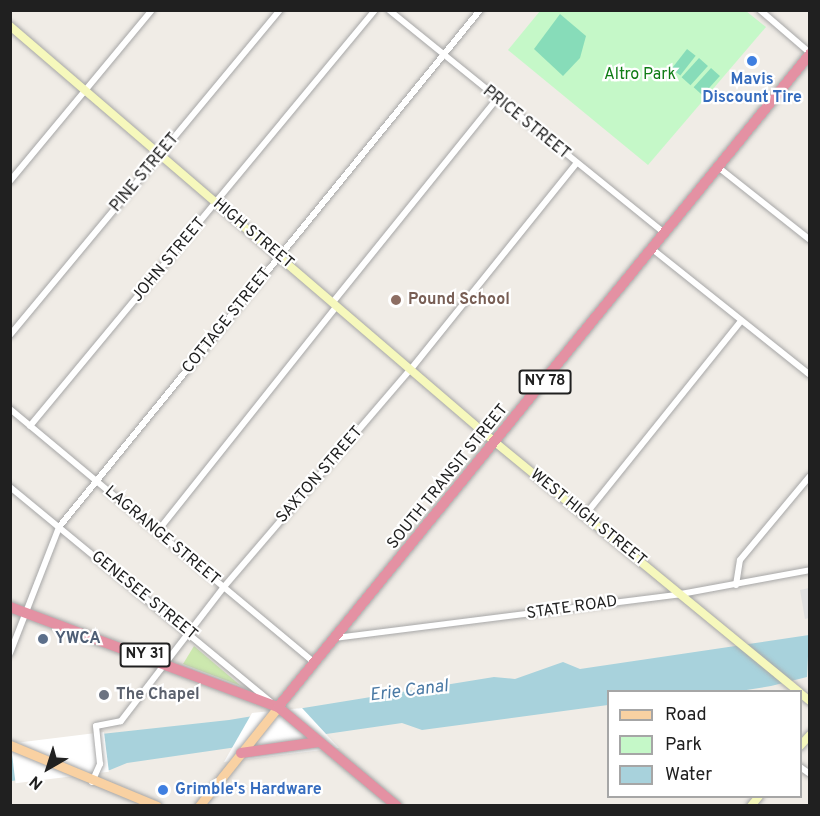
<!DOCTYPE html>
<style>
body{margin:0}
#map{position:relative;width:820px;height:816px;overflow:hidden;background:#f0ece6;font-family:Overpass,sans-serif}
div>[style]{position:absolute}
.grass>*{inset:0;background:#cce8ae}
.park>*{inset:0;background:#c5f8c8}
.pitch>*{inset:0;background:#87dcb9;transform-origin:0 0}
.parking>*{inset:0;background:#e0e0e0}
.water>*{inset:0;background:#a8d2dc}
.pier>*{inset:0;background:#fff;transform-origin:0 0}
.roads{filter:drop-shadow(0 0 2px #a7a7a7) drop-shadow(0 0 2px #a7a7a7)}
.street>*{height:6px;margin:-3px;padding:0 3px;transform-origin:3px;border-radius:3px;background:#fff}
.secondary>*{height:8px;margin:-4px;padding:0 4px;transform-origin:4px;border-radius:4px;background:#f6f8bc}
.primary>*{height:9px;margin:-4.5px;padding:0 4.5px;transform-origin:4.5px;border-radius:4.5px;background:#f9d1a2}
.highway>*{height:10px;margin:-5px;padding:0 5px;transform-origin:5px;border-radius:5px;background:#e491a3}
.dots>*{width:16px;height:16px;translate:-50% -50%;box-sizing:border-box;border:3px solid #fff;border-radius:50%}
span{translate:-50% -50%;white-space:nowrap;text-align:center;line-height:1.15;-webkit-text-stroke:4.5px #fff;paint-order:stroke}
.shield-label span{padding:2px 4px;background:#fff;border:2px solid;border-radius:4px;-webkit-text-stroke-width:0}
.shield-label{font-size:15px;color:#202020;font-weight:700}
.park-label{font-size:16px;color:#0f7c15}
.shop-label{font-size:16px;color:#366cbe;font-weight:700}
.left{translate:0 -50%;text-align:left}
.street-label{font-size:16px;color:#202020}
.education-label{font-size:16px;color:#785e54;font-weight:700}
.service-label{font-size:16px;color:#4e5e75;font-weight:700}
.worship-label{font-size:16px;color:#5b616d;font-weight:700}
.water-label{font-size:18px;color:#4b7aa5;font-style:italic}
.frame{position:absolute;inset:0;border:12px solid #202020;pointer-events:none}
.legend{position:absolute;left:607px;top:690px;width:195px;height:108px;box-sizing:border-box;background:#fff;border:2px solid #a6a6a6;margin:0;padding:8px 10px;list-style:none;font-size:18px;color:#202020}
.legend li{display:flex;align-items:center;gap:12px;height:30px}
.legend b{width:30px;border:2px solid #a6a6a6}
.north{position:absolute;left:18px;top:738px;width:60px;height:60px;-webkit-text-stroke:4px #fff;paint-order:stroke;rotate:219deg;font-size:16px;font-weight:700;line-height:24px;text-align:center;color:#202020}
.north::after{content:'';display:block;margin:auto;width:21px;height:27px;background:#202020;clip-path:polygon(50% 0,100% 100%,50% 72%,0 100%)}
</style>
<div id="map">
<div class="grass">
<i style="clip-path:polygon(194px 646px,241px 686px,183px 664px)"></i>
</div>
<div class="park">
<i style="clip-path:polygon(540px 11px,746px 11px,766px 27px,648px 165px,508px 50px)"></i>
</div>
<div class="pitch">
<i style="clip-path:polygon(560px 14px,586px 36px,580px 58px,563px 76px,534px 49px)"></i>
<i style="left:687px;top:49px;width:11px;height:25px;rotate:38deg"></i>
<i style="left:699px;top:58px;width:12px;height:26px;rotate:42deg"></i>
<i style="left:711px;top:68px;width:12px;height:26px;rotate:42deg"></i>
</div>
<div class="parking">
<i style="clip-path:polygon(809px 588px,809px 618px,805px 619px,800px 590px)"></i>
</div>
<div class="water">
<i style="clip-path:polygon(809px 635px,807px 677px,771px 686px,740px 691px,608px 692px,608px 705px,422px 730px,402px 723px,127px 763px,110px 770px,11px 781px,10px 744px,229px 720px,494px 677px,515px 679px,563px 662px,580px 669px)"></i>
</div>
<div class="pier">
<i style="clip-path:polygon(302px 708px,339px 748px,224px 762px,252px 713px)"></i>
<i style="left:104px;top:732px;width:40px;height:94px;rotate:83deg"></i>
</div>
<div class="roads">
<div class="street">
<i style="left:389px;top:10px;width:354px;rotate:39deg"></i>
<i style="left:760px;top:10px;width:66px;rotate:40.7deg"></i>
<i style="left:718px;top:167px;width:117px;rotate:38.4deg"></i>
<i style="left:10px;top:181px;width:222px;rotate:-50.3deg"></i>
<i style="left:651px;top:248px;width:203px;rotate:38.6deg"></i>
<i style="left:333px;top:302px;width:261px;rotate:-51.1deg"></i>
<i style="left:10px;top:335px;width:423px;rotate:-50.3deg"></i>
<i style="left:10px;top:409px;width:396px;rotate:39.8deg"></i>
<i style="left:30px;top:426px;width:540px;rotate:-50.33deg"></i>
<i style="left:10px;top:487px;width:337px;rotate:39.5deg"></i>
<i style="left:585px;top:515px;width:249px;rotate:-51.2deg"></i>
<i style="left:157px;top:532px;width:289px;rotate:-51.5deg"></i>
<i style="left:736px;top:585px;width:25px;rotate:-81deg"></i>
<i style="left:740px;top:560px;width:109px;rotate:-50.2deg"></i>
<i style="left:335px;top:638px;width:349px;rotate:-7.2deg"></i>
<i style="left:681px;top:594px;width:131px;rotate:-10.5deg"></i>
<i style="left:10px;top:653px;width:135px;rotate:-68.7deg"></i>
<i style="left:59px;top:527px;width:667px;rotate:-50.84deg"></i>
<i style="left:800px;top:767px;width:12px;rotate:35deg"></i>
<i style="left:92px;top:782px;width:20px;rotate:-66deg"></i>
<i style="left:100px;top:764px;width:38px;rotate:-96deg"></i>
<i style="left:96px;top:726px;width:25px;rotate:-11deg"></i>
<i style="left:121px;top:721px;width:168px;rotate:-52.5deg"></i>
<i style="left:223px;top:588px;width:289px;rotate:-49.4deg"></i>
<i style="left:411px;top:369px;width:263px;rotate:-51.2deg"></i>
</div>
<div class="secondary">
<i style="left:10px;top:26px;width:640px;rotate:40.63deg"></i>
<i style="left:496px;top:443px;width:392px;rotate:39.4deg"></i>
<i style="left:800px;top:693px;width:13px;rotate:39deg"></i>
<i style="left:800px;top:746px;width:15px;rotate:-48deg"></i>
<i style="left:751px;top:806px;width:13px;rotate:-51deg"></i>
</div>
<div class="primary">
<i style="left:10px;top:745px;width:159px;rotate:22.5deg"></i>
<i style="left:199px;top:806px;width:127px;rotate:-51.4deg"></i>
</div>
<div class="highway">
<i style="left:10px;top:607px;width:286px;rotate:20.5deg"></i>
<i style="left:278px;top:707px;width:155px;rotate:39.8deg"></i>
<i style="left:278px;top:707px;width:842px;rotate:-50.83deg"></i>
<i style="left:241px;top:753px;width:78px;rotate:-8.1deg"></i>
</div>
</div>
<div class="dots">
<i style="left:752px;top:61px;background:#3f7fe0"></i>
<i style="left:396px;top:300px;background:#8d6e63"></i>
<i style="left:43px;top:639px;background:#5c6f8a"></i>
<i style="left:104px;top:695px;background:#6b7280"></i>
<i style="left:163px;top:790px;background:#3f7fe0"></i>
</div>
<div class="shield-label">
<span style="left:545px;top:382px">NY 78</span>
<span style="left:145px;top:655px">NY 31</span>
</div>
<div class="park-label">
<span style="left:640px;top:75px">Altro Park</span>
</div>
<div class="shop-label">
<span style="left:752px;top:89px">Mavis<br>Discount Tire</span>
<span class="left" style="left:175px;top:790px">Grimble's Hardware</span>
</div>
<div class="street-label">
<span style="left:526px;top:123px;rotate:39deg">PRICE STREET</span>
<span style="left:145px;top:173px;rotate:-50deg">PINE STREET</span>
<span style="left:253px;top:234px;rotate:40deg">HIGH STREET</span>
<span style="left:169px;top:260px;rotate:-50deg">JOHN STREET</span>
<span style="left:227px;top:321px;rotate:-51deg">COTTAGE STREET</span>
<span style="left:320px;top:475px;rotate:-49deg">SAXTON STREET</span>
<span style="left:448px;top:477px;rotate:-51deg">SOUTH TRANSIT STREET</span>
<span style="left:588px;top:518px;rotate:39deg">WEST HIGH STREET</span>
<span style="left:162px;top:536px;rotate:40deg">LAGRANGE STREET</span>
<span style="left:144px;top:596px;rotate:39deg">GENESEE STREET</span>
<span style="left:572px;top:608px;rotate:-8deg">STATE ROAD</span>
</div>
<div class="education-label">
<span class="left" style="left:408px;top:300px">Pound School</span>
</div>
<div class="service-label">
<span class="left" style="left:55px;top:639px">YWCA</span>
</div>
<div class="worship-label">
<span class="left" style="left:116px;top:695px">The Chapel</span>
</div>
<div class="water-label">
<span style="left:409px;top:692px;rotate:-7deg">Erie Canal</span>
</div>
<div class="frame"></div>
<ul class="legend">
<li><b style="height:8px;background:#f9d1a2"></b>Road</li>
<li><b style="height:16px;background:#c5f8c8"></b>Park</li>
<li><b style="height:16px;background:#a8d2dc"></b>Water</li>
</ul>
<div class="north">N</div>
</div>
